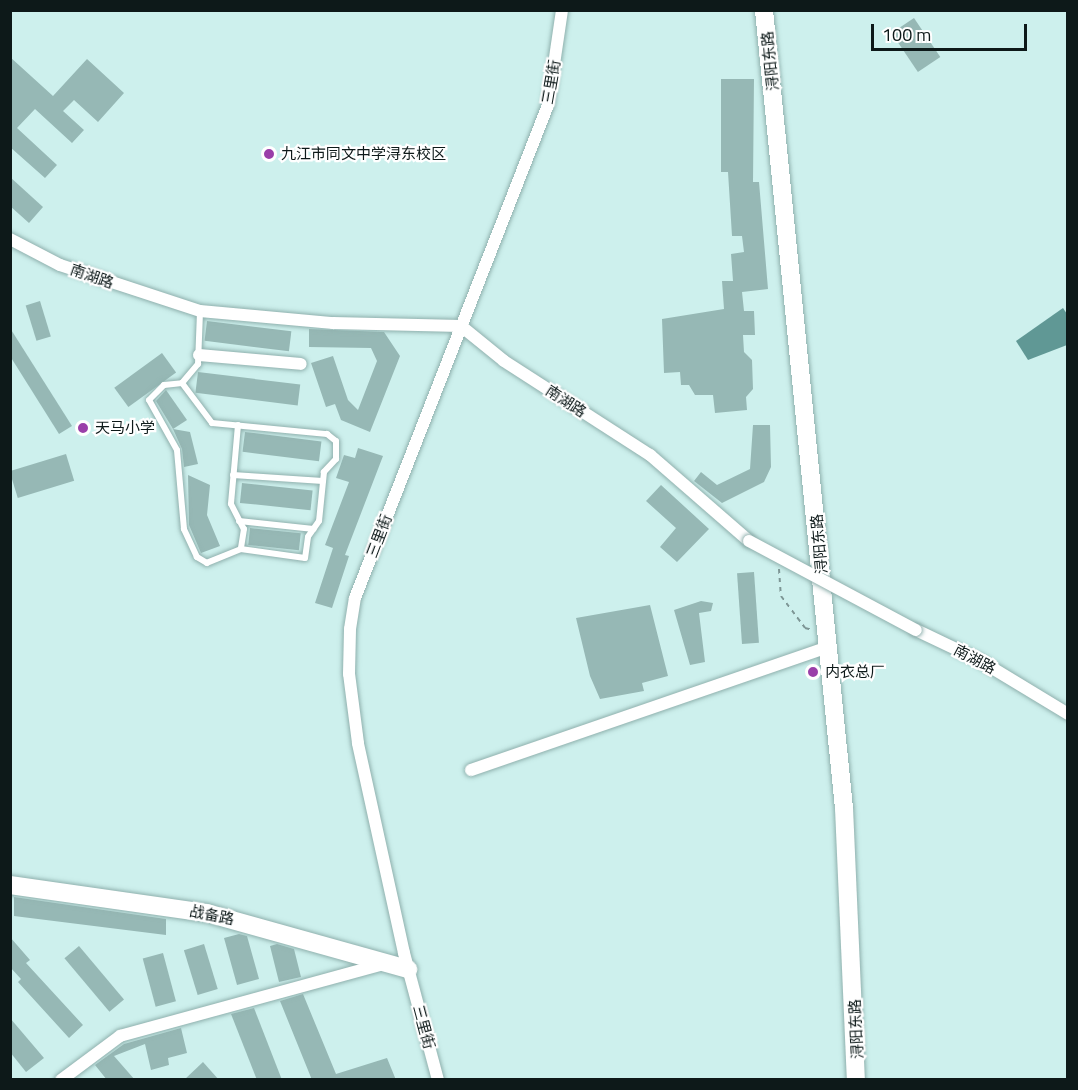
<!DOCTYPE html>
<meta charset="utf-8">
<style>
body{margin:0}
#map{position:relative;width:1078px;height:1090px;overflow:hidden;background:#cdf0ed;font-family:"Titillium Web","Noto Sans SC",sans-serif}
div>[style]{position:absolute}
.water>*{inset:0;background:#609895}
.building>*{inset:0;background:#96b8b5;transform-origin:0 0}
.path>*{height:2px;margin-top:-1px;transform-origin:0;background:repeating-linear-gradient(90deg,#7d9695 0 4.5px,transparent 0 9px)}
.roads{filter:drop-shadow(0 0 2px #8fb0ad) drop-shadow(0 0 2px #8fb0ad)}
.lane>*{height:6px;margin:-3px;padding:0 3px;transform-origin:3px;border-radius:3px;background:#fff}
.street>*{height:12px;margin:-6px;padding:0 6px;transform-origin:6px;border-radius:6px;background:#fff}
.secondary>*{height:18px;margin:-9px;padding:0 9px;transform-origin:9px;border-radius:9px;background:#fff}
.bridges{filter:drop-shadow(0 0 2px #8fb0ad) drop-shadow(0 0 2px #8fb0ad)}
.street-bridge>*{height:12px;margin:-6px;padding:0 6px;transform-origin:6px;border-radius:6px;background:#fff}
.dots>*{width:16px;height:16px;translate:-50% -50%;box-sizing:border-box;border:3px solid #fff;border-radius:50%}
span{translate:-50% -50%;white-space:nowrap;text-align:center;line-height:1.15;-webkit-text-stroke:4.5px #fff;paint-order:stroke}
.street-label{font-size:15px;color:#0d1919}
.poi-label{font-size:15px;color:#0d1919}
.left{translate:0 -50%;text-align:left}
.frame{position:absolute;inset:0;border:12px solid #0d1919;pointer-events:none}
.scale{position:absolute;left:871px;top:24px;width:156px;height:27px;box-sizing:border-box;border:3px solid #0d1919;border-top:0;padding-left:8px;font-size:18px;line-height:21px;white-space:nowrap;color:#0d1919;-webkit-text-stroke:4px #fff;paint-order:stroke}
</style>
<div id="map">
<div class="water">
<i style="clip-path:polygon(1063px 308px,1067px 314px,1067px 345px,1028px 360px,1016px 341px)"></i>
</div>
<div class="building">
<i style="left:914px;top:18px;width:47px;height:27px;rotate:56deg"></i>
<i style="clip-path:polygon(10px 57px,53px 96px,87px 59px,124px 93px,98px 122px,74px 100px,63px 111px,84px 130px,72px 143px,35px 109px,17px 128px,57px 165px,45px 178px,10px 147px)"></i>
<i style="clip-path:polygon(721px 79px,754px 79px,753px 182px,759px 182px,768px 289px,742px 292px,744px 311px,754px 311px,755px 335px,743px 335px,744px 352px,752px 360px,753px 389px,746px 397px,747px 410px,715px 413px,713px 395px,695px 395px,689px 385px,681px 385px,680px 372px,664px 373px,662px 319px,724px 309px,722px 281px,733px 281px,731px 254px,744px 252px,742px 236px,732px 236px,728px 172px,721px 172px)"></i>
<i style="clip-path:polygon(10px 177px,43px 207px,29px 223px,10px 206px)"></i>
<i style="left:40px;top:301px;width:37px;height:15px;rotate:73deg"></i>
<i style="left:207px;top:321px;width:85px;height:20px;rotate:7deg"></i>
<i style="clip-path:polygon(10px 328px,72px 426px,59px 434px,10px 356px)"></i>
<i style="clip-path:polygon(309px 329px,384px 332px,400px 356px,370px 432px,341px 420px,335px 404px,326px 407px,311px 363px,333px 356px,348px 400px,358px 410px,377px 361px,371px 348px,309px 347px)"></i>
<i style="left:162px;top:353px;width:24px;height:59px;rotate:54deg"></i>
<i style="left:198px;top:372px;width:103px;height:21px;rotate:7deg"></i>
<i style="clip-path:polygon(166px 390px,187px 420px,173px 429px,156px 401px)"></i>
<i style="clip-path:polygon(753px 425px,770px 425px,771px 467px,764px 482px,722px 503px,694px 481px,701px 472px,717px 485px,750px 469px)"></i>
<i style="clip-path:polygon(173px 429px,190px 432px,198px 464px,184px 467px,182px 449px)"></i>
<i style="left:245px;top:432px;width:77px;height:20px;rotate:7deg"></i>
<i style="clip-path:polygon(358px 448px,383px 456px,345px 555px,349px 556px,332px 608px,315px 603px,333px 548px,325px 545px,349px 482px,336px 478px,344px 455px,355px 458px)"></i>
<i style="left:66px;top:454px;width:28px;height:59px;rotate:73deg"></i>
<i style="clip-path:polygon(188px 475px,210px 485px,207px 515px,220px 546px,201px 553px,189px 525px)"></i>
<i style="left:242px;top:483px;width:71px;height:20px;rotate:6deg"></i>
<i style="clip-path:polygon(661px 485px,709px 529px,677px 562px,660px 547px,676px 528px,646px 501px)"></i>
<i style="left:250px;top:528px;width:51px;height:17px;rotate:6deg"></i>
<i style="left:754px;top:572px;width:71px;height:17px;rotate:86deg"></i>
<i style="clip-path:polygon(701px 601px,713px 603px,711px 611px,699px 613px,705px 662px,690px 665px,674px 610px)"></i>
<i style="clip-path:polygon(650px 605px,668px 676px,642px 683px,644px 691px,600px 699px,590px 676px,576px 618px)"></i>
<i style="clip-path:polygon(14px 897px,166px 919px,166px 935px,14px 916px)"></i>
<i style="clip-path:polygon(239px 934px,247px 936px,259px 979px,237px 985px,224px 938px)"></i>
<i style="clip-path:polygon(10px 937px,30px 960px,26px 963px,83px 1025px,69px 1038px,18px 982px,21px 979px,10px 967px)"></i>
<i style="left:204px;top:944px;width:47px;height:21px;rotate:73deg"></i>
<i style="clip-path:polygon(277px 944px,294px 949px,301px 977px,279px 982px,270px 946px)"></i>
<i style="left:79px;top:946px;width:70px;height:19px;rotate:50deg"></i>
<i style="left:163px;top:953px;width:50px;height:21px;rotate:75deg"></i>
<i style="clip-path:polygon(303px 994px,336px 1074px,387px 1058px,396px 1080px,312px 1080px,280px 1001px)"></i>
<i style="clip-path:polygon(254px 1008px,282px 1080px,257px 1080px,231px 1014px)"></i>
<i style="clip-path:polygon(10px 1018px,44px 1058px,26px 1072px,10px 1052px)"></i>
<i style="clip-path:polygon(181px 1028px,187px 1053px,168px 1058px,169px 1065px,151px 1070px,145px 1044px,114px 1056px,135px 1080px,107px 1080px,95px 1065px,124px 1044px)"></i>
<i style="clip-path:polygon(203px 1062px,219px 1080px,184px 1080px)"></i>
</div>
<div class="path">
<i style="left:779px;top:569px;width:27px;rotate:86deg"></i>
<i style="left:781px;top:596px;width:40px;rotate:53deg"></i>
<i style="left:805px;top:628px;width:8px;rotate:14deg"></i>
</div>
<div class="roads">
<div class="lane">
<i style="left:182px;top:383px;width:50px;rotate:53.1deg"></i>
<i style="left:212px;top:423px;width:116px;rotate:5.5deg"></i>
<i style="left:327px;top:434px;width:11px;rotate:38deg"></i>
<i style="left:336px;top:441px;width:18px;rotate:90deg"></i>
<i style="left:336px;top:459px;width:18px;rotate:133deg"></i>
<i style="left:324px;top:472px;width:49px;rotate:95.8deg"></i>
<i style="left:319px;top:521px;width:19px;rotate:125deg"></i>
<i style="left:308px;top:537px;width:21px;rotate:98deg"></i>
<i style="left:305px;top:558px;width:65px;rotate:-172deg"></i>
<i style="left:241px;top:549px;width:37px;rotate:158deg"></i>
<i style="left:207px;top:563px;width:12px;rotate:-149deg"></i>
<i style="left:197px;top:557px;width:31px;rotate:-115deg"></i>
<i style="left:184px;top:529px;width:79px;rotate:-95.1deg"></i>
<i style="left:177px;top:450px;width:57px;rotate:-119.2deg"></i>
<i style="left:149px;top:400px;width:21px;rotate:-45deg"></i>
<i style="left:164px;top:385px;width:18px;rotate:-6deg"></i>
<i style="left:182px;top:383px;width:25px;rotate:-50deg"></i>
<i style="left:198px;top:364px;width:53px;rotate:-87.8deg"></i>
<i style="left:238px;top:425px;width:79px;rotate:95.1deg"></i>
<i style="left:231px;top:504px;width:28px;rotate:63deg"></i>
<i style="left:244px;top:529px;width:20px;rotate:99deg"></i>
<i style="left:233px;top:475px;width:90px;rotate:3.8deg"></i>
<i style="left:239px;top:521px;width:75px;rotate:6.1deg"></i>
</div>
<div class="street">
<i style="left:10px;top:239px;width:56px;rotate:27.5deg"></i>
<i style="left:60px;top:265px;width:147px;rotate:18.2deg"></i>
<i style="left:200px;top:311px;width:134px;rotate:5.2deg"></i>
<i style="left:333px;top:323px;width:128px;rotate:1.3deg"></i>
<i style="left:461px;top:326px;width:55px;rotate:39.1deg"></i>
<i style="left:504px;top:361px;width:174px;rotate:32.8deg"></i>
<i style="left:650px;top:455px;width:131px;rotate:41deg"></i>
<i style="left:199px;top:355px;width:102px;rotate:5deg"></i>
<i style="left:916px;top:630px;width:70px;rotate:25.5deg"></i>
<i style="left:979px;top:660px;width:104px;rotate:31.2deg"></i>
<i style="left:471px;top:770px;width:379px;rotate:-19deg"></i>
<i style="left:61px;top:1080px;width:74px;rotate:-36.7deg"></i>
<i style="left:120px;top:1036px;width:276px;rotate:-15.3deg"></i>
<i style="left:438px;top:1080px;width:131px;rotate:-105deg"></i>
<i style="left:404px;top:953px;width:215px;rotate:-102.4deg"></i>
<i style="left:358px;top:743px;width:70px;rotate:-97.4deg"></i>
<i style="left:349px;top:674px;width:45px;rotate:-88.7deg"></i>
<i style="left:350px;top:629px;width:31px;rotate:-81deg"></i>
<i style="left:355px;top:598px;width:529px;rotate:-68.62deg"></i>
<i style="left:548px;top:105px;width:96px;rotate:-81.6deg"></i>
</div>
<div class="secondary">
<i style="left:764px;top:10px;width:802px;rotate:84.28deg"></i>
<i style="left:844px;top:808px;width:272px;rotate:87.5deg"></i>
<i style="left:10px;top:885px;width:199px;rotate:8.1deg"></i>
<i style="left:207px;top:913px;width:209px;rotate:15.6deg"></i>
</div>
</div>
<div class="bridges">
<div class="street-bridge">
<i style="left:749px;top:541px;width:189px;rotate:28.1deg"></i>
</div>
</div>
<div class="dots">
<i style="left:269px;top:154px;background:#9a3fa9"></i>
<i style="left:83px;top:428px;background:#9a3fa9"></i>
<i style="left:813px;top:672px;background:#9a3fa9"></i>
</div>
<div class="street-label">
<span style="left:770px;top:61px;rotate:-96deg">浔阳东路</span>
<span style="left:551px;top:82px;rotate:-80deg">三里街</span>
<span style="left:92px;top:276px;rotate:19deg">南湖路</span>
<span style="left:566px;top:401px;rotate:33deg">南湖路</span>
<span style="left:379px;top:536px;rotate:-69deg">三里街</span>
<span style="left:819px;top:544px;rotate:-95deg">浔阳东路</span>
<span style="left:975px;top:659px;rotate:28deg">南湖路</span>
<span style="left:212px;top:915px;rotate:11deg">战备路</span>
<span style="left:424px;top:1027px;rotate:75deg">三里街</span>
<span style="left:856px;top:1029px;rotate:-93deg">浔阳东路</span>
</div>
<div class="poi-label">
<span class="left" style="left:281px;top:154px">九江市同文中学浔东校区</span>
<span class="left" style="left:95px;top:428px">天马小学</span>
<span class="left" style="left:825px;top:672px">内衣总厂</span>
</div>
<div class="frame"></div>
<div class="scale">100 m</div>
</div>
